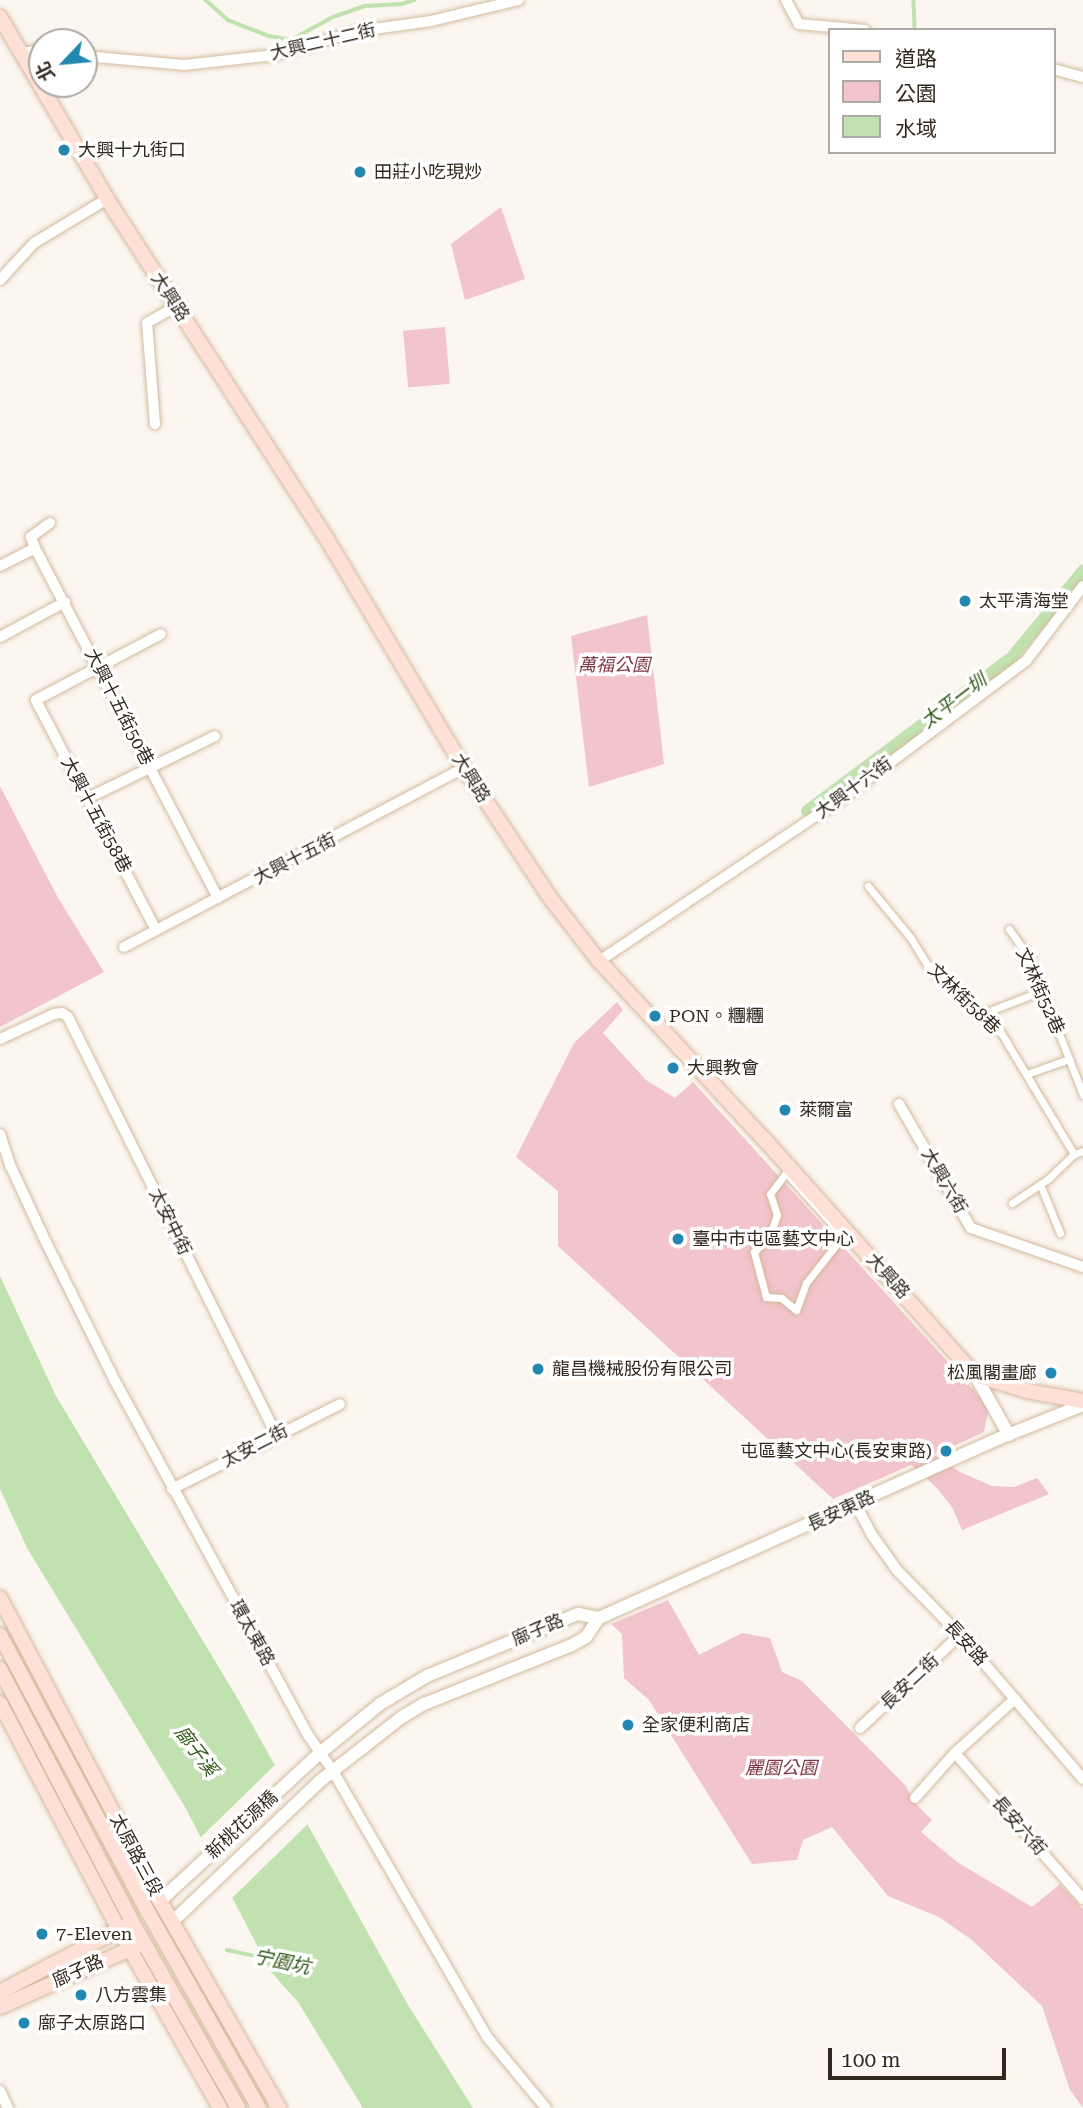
<!DOCTYPE html>
<meta charset="utf-8">
<style>
body{margin:0}
#map{position:relative;width:1083px;height:2108px;overflow:hidden;background:#fbf6f0;font-family:"Roboto Serif","Noto Sans TC",serif}
div>[style]{position:absolute}
.green>*{inset:0;background:#f2c4cb;transform-origin:0 0}
.water>*{inset:0;background:#c1e2b0}
.pier>*{inset:0;background:#fbf6f0}
.stream>*{height:3.5px;margin:-1.75px;padding:0 1.75px;transform-origin:1.75px;border-radius:1.75px;background:#c1e2b0}
.canal>*{height:12px;margin:-6px;padding:0 6px;transform-origin:6px;border-radius:6px;background:#c1e2b0}
.roads{filter:drop-shadow(0 0 2px #d3ba9d) drop-shadow(0 0 2px #d3ba9d)}
.pedestrian>*{height:7px;margin:-3.5px;padding:0 3.5px;transform-origin:3.5px;border-radius:3.5px;background:#fff}
.minor>*{height:10px;margin:-5px;padding:0 5px;transform-origin:5px;border-radius:5px;background:#fff}
.tertiary>*{height:12px;margin:-6px;padding:0 6px;transform-origin:6px;border-radius:6px;background:#fff}
.secondary>*{height:14px;margin:-7px;padding:0 7px;transform-origin:7px;border-radius:7px;background:#fee0d6}
.dots>*{width:19px;height:19px;translate:-50% -50%;box-sizing:border-box;border:4px solid #fff;border-radius:50%}
span{translate:-50% -50%;white-space:nowrap;text-align:center;line-height:1.15;-webkit-text-stroke:7px #fff;paint-order:stroke}
.street-label{font-size:18px;color:#32291e}
.poi-label{font-size:18px;color:#32291e}
.left{translate:0 -50%;text-align:left}
.right{translate:-100% -50%;text-align:right}
.park-label{font-size:18px;color:#803548;font-style:italic}
.water-label{font-size:19px;color:#315916;font-style:italic}
.legend{position:absolute;left:828px;top:28px;width:228px;height:126px;box-sizing:border-box;background:#fff;border:2px solid #ada9a5;margin:0;padding:9px 12px;list-style:none;font-size:21px;color:#32291e}
.legend li{display:flex;align-items:center;gap:14px;height:35px}
.legend b{width:35px;border:2px solid #ada9a5}
.north{position:absolute;left:28px;top:28px;width:70px;height:70px;box-sizing:border-box;background:#fff;border:2px solid #ada9a5;border-radius:50%;rotate:244deg;font-size:19px;font-weight:700;line-height:28px;text-align:center;color:#32291e}
.north::after{content:'';display:block;margin:auto;width:24px;height:32px;background:#2287b1;clip-path:polygon(50% 0,100% 100%,50% 72%,0 100%)}
.scale{position:absolute;left:828px;top:2048px;width:178px;height:32px;box-sizing:border-box;border:4px solid #32291e;border-top:0;padding-left:9px;font-size:21px;line-height:24px;white-space:nowrap;color:#32291e;-webkit-text-stroke:5px #fff;paint-order:stroke}
</style>
<div id="map">
<div class="green">
<i style="clip-path:polygon(501px 207px,525px 279px,465px 300px,451px 244px)"></i>
<i style="left:445px;top:327px;width:57px;height:42px;rotate:85deg"></i>
<i style="clip-path:polygon(647px 615px,664px 764px,589px 787px,571px 636px)"></i>
<i style="clip-path:polygon(0 786px,57px 896px,104px 972px,0 1027px)"></i>
<i style="clip-path:polygon(617px 1002px,623px 1010px,603px 1033px,646px 1080px,675px 1098px,693px 1082px,989px 1407px,984px 1432px,934px 1455px,960px 1472px,992px 1486px,1014px 1487px,1037px 1478px,1049px 1494px,962px 1530px,952px 1507px,935px 1486px,911px 1465px,833px 1499px,558px 1246px,558px 1191px,516px 1157px,574px 1043px)"></i>
<i style="clip-path:polygon(668px 1600px,699px 1655px,742px 1633px,770px 1638px,782px 1672px,802px 1681px,906px 1786px,913px 1801px,932px 1820px,921px 1832px,957px 1862px,1032px 1907px,1060px 1884px,1083px 1909px,1083px 2108px,1070px 2090px,1042px 2006px,972px 1940px,939px 1917px,888px 1896px,832px 1827px,803px 1840px,797px 1860px,752px 1864px,649px 1700px,624px 1678px,622px 1634px,611px 1624px)"></i>
</div>
<div class="water">
<i style="clip-path:polygon(0 1276px,56px 1396px,239px 1701px,408px 2005px,473px 2108px,363px 2108px,298px 2002px,271px 1972px,185px 1807px,27px 1548px,0 1489px)"></i>
</div>
<div class="pier">
<i style="clip-path:polygon(277px 1763px,310px 1822px,229px 1901px,198px 1840px)"></i>
</div>
<div class="stream">
<i style="left:206px;top:0;width:30px;rotate:42deg"></i>
<i style="left:228px;top:20px;width:44px;rotate:21.3deg"></i>
<i style="left:269px;top:36px;width:22px;rotate:10deg"></i>
<i style="left:291px;top:40px;width:48px;rotate:-28.7deg"></i>
<i style="left:333px;top:17px;width:34px;rotate:-19deg"></i>
<i style="left:365px;top:6px;width:37px;rotate:-3deg"></i>
<i style="left:402px;top:4px;width:13px;rotate:-18deg"></i>
<i style="left:914px;top:0;width:30px;rotate:88deg"></i>
<i style="left:227px;top:1950px;width:40px;rotate:12deg"></i>
</div>
<div class="canal">
<i style="left:807px;top:811px;width:256px;rotate:-36.9deg"></i>
<i style="left:1012px;top:657px;width:112px;rotate:-50.5deg"></i>
</div>
<div class="roads">
<div class="pedestrian">
<i style="left:868px;top:886px;width:66px;rotate:50.5deg"></i>
<i style="left:910px;top:937px;width:39px;rotate:58deg"></i>
<i style="left:931px;top:970px;width:92px;rotate:41.5deg"></i>
<i style="left:1000px;top:1031px;width:144px;rotate:59deg"></i>
<i style="left:1009px;top:929px;width:37px;rotate:55deg"></i>
<i style="left:1030px;top:959px;width:146px;rotate:68.7deg"></i>
<i style="left:979px;top:1015px;width:67px;rotate:-20.9deg"></i>
<i style="left:1027px;top:1074px;width:45px;rotate:-19.7deg"></i>
<i style="left:786px;top:1173px;width:85px;rotate:47.9deg"></i>
<i style="left:843px;top:1236px;width:60px;rotate:128.2deg"></i>
<i style="left:806px;top:1283px;width:29px;rotate:110deg"></i>
<i style="left:796px;top:1310px;width:19px;rotate:-141deg"></i>
<i style="left:781px;top:1298px;width:15px;rotate:-176deg"></i>
<i style="left:766px;top:1297px;width:47px;rotate:-104.9deg"></i>
<i style="left:754px;top:1252px;width:23px;rotate:-47deg"></i>
<i style="left:770px;top:1235px;width:21px;rotate:-71deg"></i>
<i style="left:777px;top:1215px;width:22px;rotate:-108deg"></i>
<i style="left:770px;top:1194px;width:26px;rotate:-53deg"></i>
<i style="left:1040px;top:1184px;width:53px;rotate:67.8deg"></i>
<i style="left:1012px;top:1203px;width:43px;rotate:-33.7deg"></i>
<i style="left:1048px;top:1179px;width:36px;rotate:-44deg"></i>
<i style="left:1074px;top:1154px;width:9px;rotate:-18deg"></i>
</div>
<div class="minor">
<i style="left:786px;top:0;width:27px;rotate:62deg"></i>
<i style="left:799px;top:24px;width:66px;rotate:5.2deg"></i>
<i style="left:22px;top:53px;width:20px;rotate:-9deg"></i>
<i style="left:84px;top:56px;width:100px;rotate:5.1deg"></i>
<i style="left:184px;top:65px;width:91px;rotate:-6.3deg"></i>
<i style="left:274px;top:55px;width:88px;rotate:-15.8deg"></i>
<i style="left:359px;top:31px;width:73px;rotate:-7.9deg"></i>
<i style="left:431px;top:21px;width:90px;rotate:-13.4deg"></i>
<i style="left:1053px;top:69px;width:31px;rotate:15deg"></i>
<i style="left:0;top:280px;width:50px;rotate:-47.4deg"></i>
<i style="left:34px;top:243px;width:85px;rotate:-31.1deg"></i>
<i style="left:155px;top:424px;width:101px;rotate:-94.5deg"></i>
<i style="left:147px;top:323px;width:34px;rotate:-30deg"></i>
<i style="left:50px;top:523px;width:24px;rotate:144deg"></i>
<i style="left:31px;top:537px;width:12px;rotate:70deg"></i>
<i style="left:35px;top:548px;width:395px;rotate:62.4deg"></i>
<i style="left:0;top:566px;width:39px;rotate:-27deg"></i>
<i style="left:0;top:637px;width:74px;rotate:-28.3deg"></i>
<i style="left:88px;top:798px;width:141px;rotate:-26deg"></i>
<i style="left:156px;top:930px;width:259px;rotate:-117.6deg"></i>
<i style="left:36px;top:700px;width:141px;rotate:-27.8deg"></i>
<i style="left:124px;top:947px;width:384px;rotate:-27.8deg"></i>
<i style="left:599px;top:961px;width:300px;rotate:-33.8deg"></i>
<i style="left:848px;top:794px;width:222px;rotate:-36.8deg"></i>
<i style="left:1026px;top:661px;width:94px;rotate:-52.8deg"></i>
<i style="left:0;top:1039px;width:60px;rotate:-24.8deg"></i>
<i style="left:54px;top:1014px;width:8px;rotate:-7deg"></i>
<i style="left:62px;top:1013px;width:7px;rotate:34deg"></i>
<i style="left:68px;top:1017px;width:467px;rotate:63.5deg"></i>
<i style="left:899px;top:1104px;width:143px;rotate:59.9deg"></i>
<i style="left:971px;top:1228px;width:119px;rotate:19.2deg"></i>
<i style="left:0;top:1134px;width:35px;rotate:72deg"></i>
<i style="left:11px;top:1167px;width:76px;rotate:65.1deg"></i>
<i style="left:43px;top:1236px;width:162px;rotate:63.6deg"></i>
<i style="left:115px;top:1381px;width:403px;rotate:61.4deg"></i>
<i style="left:308px;top:1735px;width:44px;rotate:55.2deg"></i>
<i style="left:333px;top:1771px;width:307px;rotate:59.9deg"></i>
<i style="left:487px;top:2037px;width:92px;rotate:50.3deg"></i>
<i style="left:172px;top:1489px;width:188px;rotate:-26.8deg"></i>
<i style="left:855px;top:1503px;width:36px;rotate:62deg"></i>
<i style="left:872px;top:1535px;width:43px;rotate:54.5deg"></i>
<i style="left:897px;top:1570px;width:91px;rotate:45.9deg"></i>
<i style="left:960px;top:1635px;width:189px;rotate:49.5deg"></i>
<i style="left:860px;top:1728px;width:137px;rotate:-42.9deg"></i>
<i style="left:955px;top:1753px;width:194px;rotate:48.8deg"></i>
<i style="left:915px;top:1798px;width:60px;rotate:-48.4deg"></i>
<i style="left:955px;top:1753px;width:81px;rotate:-42deg"></i>
<i style="left:0;top:2091px;width:19px;rotate:65deg"></i>
</div>
<div class="tertiary">
<i style="left:975px;top:1375px;width:69px;rotate:60.5deg"></i>
<i style="left:599px;top:1618px;width:440px;rotate:-24.2deg"></i>
<i style="left:1000px;top:1438px;width:89px;rotate:-21.7deg"></i>
<i style="left:160px;top:1901px;width:218px;rotate:-42.8deg"></i>
<i style="left:320px;top:1753px;width:77px;rotate:-39.2deg"></i>
<i style="left:380px;top:1704px;width:55px;rotate:-30.8deg"></i>
<i style="left:427px;top:1676px;width:142px;rotate:-22.4deg"></i>
<i style="left:558px;top:1622px;width:22px;rotate:-22deg"></i>
<i style="left:578px;top:1614px;width:21px;rotate:11deg"></i>
<i style="left:172px;top:1922px;width:204px;rotate:-43.6deg"></i>
<i style="left:320px;top:1781px;width:104px;rotate:-38deg"></i>
<i style="left:402px;top:1717px;width:26px;rotate:-31deg"></i>
<i style="left:424px;top:1704px;width:157px;rotate:-21.7deg"></i>
<i style="left:570px;top:1646px;width:18px;rotate:-29deg"></i>
<i style="left:586px;top:1637px;width:23px;rotate:-56deg"></i>
</div>
<div class="secondary">
<i style="left:0;top:17px;width:211px;rotate:59.5deg"></i>
<i style="left:107px;top:199px;width:407px;rotate:57.1deg"></i>
<i style="left:328px;top:541px;width:265px;rotate:59.1deg"></i>
<i style="left:464px;top:768px;width:157px;rotate:56.4deg"></i>
<i style="left:551px;top:899px;width:78px;rotate:52.3deg"></i>
<i style="left:599px;top:961px;width:244px;rotate:47.2deg"></i>
<i style="left:765px;top:1140px;width:315px;rotate:48.2deg"></i>
<i style="left:975px;top:1375px;width:54px;rotate:17.1deg"></i>
<i style="left:1027px;top:1391px;width:57px;rotate:10.1deg"></i>
<i style="left:0;top:1598px;width:343px;rotate:62.2deg"></i>
<i style="left:160px;top:1901px;width:239px;rotate:60.1deg"></i>
<i style="left:0;top:1635px;width:314px;rotate:61.9deg"></i>
<i style="left:148px;top:1912px;width:225px;rotate:60.5deg"></i>
<i style="left:0;top:1669px;width:285px;rotate:62.4deg"></i>
<i style="left:132px;top:1922px;width:214px;rotate:60.3deg"></i>
<i style="left:0;top:1703px;width:256px;rotate:62.3deg"></i>
<i style="left:119px;top:1930px;width:205px;rotate:60.4deg"></i>
<i style="left:0;top:1992px;width:141px;rotate:-27.8deg"></i>
<i style="left:0;top:2007px;width:152px;rotate:-24deg"></i>
</div>
</div>
<div class="dots">
<i style="left:64px;top:150px;background:#2287b1"></i>
<i style="left:360px;top:172px;background:#2287b1"></i>
<i style="left:965px;top:601px;background:#2287b1"></i>
<i style="left:655px;top:1016px;background:#2287b1"></i>
<i style="left:673px;top:1068px;background:#2287b1"></i>
<i style="left:785px;top:1110px;background:#2287b1"></i>
<i style="left:678px;top:1239px;background:#2287b1"></i>
<i style="left:538px;top:1369px;background:#2287b1"></i>
<i style="left:1051px;top:1373px;background:#2287b1"></i>
<i style="left:946px;top:1451px;background:#2287b1"></i>
<i style="left:628px;top:1725px;background:#2287b1"></i>
<i style="left:42px;top:1934px;background:#2287b1"></i>
<i style="left:81px;top:1995px;background:#2287b1"></i>
<i style="left:24px;top:2023px;background:#2287b1"></i>
</div>
<div class="street-label">
<span style="left:323px;top:42px;rotate:-13deg">大興二十二街</span>
<span style="left:170px;top:297px;rotate:57deg">大興路</span>
<span style="left:119px;top:707px;rotate:63deg">大興十五街50巷</span>
<span style="left:471px;top:778px;rotate:58deg">大興路</span>
<span style="left:854px;top:788px;rotate:-36deg">大興十六街</span>
<span style="left:96px;top:815px;rotate:62deg">大興十五街58巷</span>
<span style="left:295px;top:859px;rotate:-27deg">大興十五街</span>
<span style="left:1040px;top:991px;rotate:66deg">文林街52巷</span>
<span style="left:964px;top:999px;rotate:44deg">文林街58巷</span>
<span style="left:944px;top:1181px;rotate:60deg">大興六街</span>
<span style="left:170px;top:1222px;rotate:64deg">太安中街</span>
<span style="left:888px;top:1276px;rotate:48deg">大興路</span>
<span style="left:255px;top:1446px;rotate:-27deg">太安二街</span>
<span style="left:841px;top:1511px;rotate:-25deg">長安東路</span>
<span style="left:538px;top:1630px;rotate:-23deg">廍子路</span>
<span style="left:252px;top:1633px;rotate:61deg">環太東路</span>
<span style="left:966px;top:1643px;rotate:48deg">長安路</span>
<span style="left:910px;top:1682px;rotate:-43deg">長安二街</span>
<span style="left:242px;top:1825px;rotate:-43deg">新桃花源橋</span>
<span style="left:1019px;top:1826px;rotate:49deg">長安六街</span>
<span style="left:136px;top:1855px;rotate:62deg">太原路三段</span>
<span style="left:78px;top:1971px;rotate:-24deg">廍子路</span>
</div>
<div class="poi-label">
<span class="left" style="left:78px;top:150px">大興十九街口</span>
<span class="left" style="left:374px;top:172px">田莊小吃現炒</span>
<span class="left" style="left:979px;top:601px">太平清海堂</span>
<span class="left" style="left:669px;top:1016px">PON。糰糰</span>
<span class="left" style="left:687px;top:1068px">大興教會</span>
<span class="left" style="left:799px;top:1110px">萊爾富</span>
<span class="left" style="left:692px;top:1239px">臺中市屯區藝文中心</span>
<span class="left" style="left:552px;top:1369px">龍昌機械股份有限公司</span>
<span class="right" style="left:1037px;top:1373px">松風閣畫廊</span>
<span class="right" style="left:932px;top:1451px">屯區藝文中心(長安東路)</span>
<span class="left" style="left:642px;top:1725px">全家便利商店</span>
<span class="left" style="left:56px;top:1934px">7-Eleven</span>
<span class="left" style="left:95px;top:1995px">八方雲集</span>
<span class="left" style="left:38px;top:2023px">廍子太原路口</span>
</div>
<div class="park-label">
<span style="left:614px;top:665px">萬福公園</span>
<span style="left:781px;top:1768px">麗園公園</span>
</div>
<div class="water-label">
<span style="left:954px;top:701px;rotate:-37deg">太平一圳</span>
<span style="left:196px;top:1751px;rotate:53deg">廍子溪</span>
<span style="left:282px;top:1962px;rotate:12deg">宁園坑</span>
</div>
<ul class="legend">
<li><b style="height:9px;background:#fee0d6"></b>道路</li>
<li><b style="height:19px;background:#f2c4cb"></b>公園</li>
<li><b style="height:19px;background:#c1e2b0"></b>水域</li>
</ul>
<div class="north">北</div>
<div class="scale">100 m</div>
</div>
